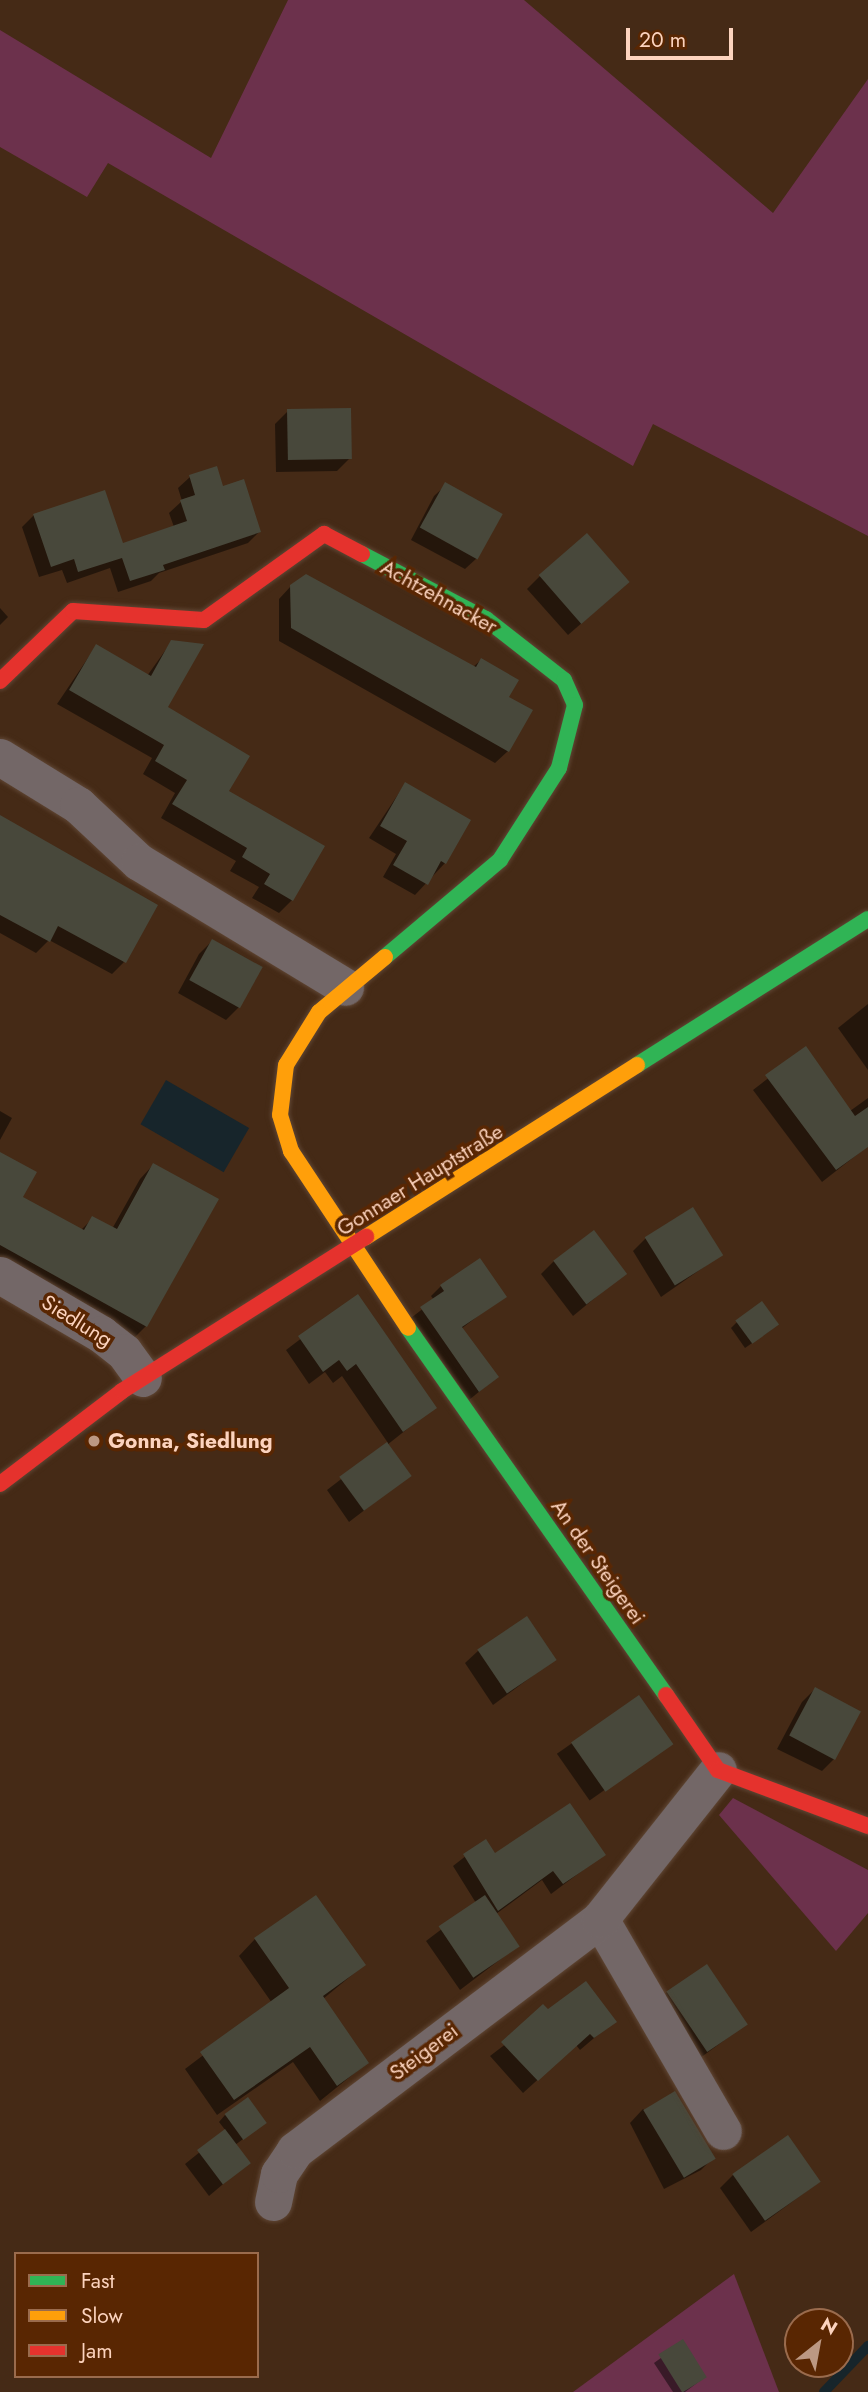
<!DOCTYPE html>
<meta charset="utf-8">
<style>
body{margin:0}
#map{position:relative;width:868px;height:2392px;overflow:hidden;background:#452a16;font-family:Jost,sans-serif}
div>[style]{position:absolute}
.green>*{inset:0;background:#6c314c}
.water>*{inset:0;background:#17252b;transform-origin:0 0}
.shadow>*{inset:0;background:#0007;transform-origin:0 0}
.stream>*{height:10px;margin:-5px;padding:0 5px;transform-origin:5px;border-radius:5px;background:#17252b}
.building>*{inset:0;background:#48483b;transform-origin:0 0}
.roads{filter:drop-shadow(0 0 2px #5f4634) drop-shadow(0 0 2px #5f4634)}
.street>*{height:37px;margin:-18.5px;padding:0 18.5px;transform-origin:18.5px;border-radius:18.5px;background:#736767}
.fast>*{height:16px;margin:-8px;padding:0 8px;transform-origin:8px;border-radius:8px;background:#30b455}
.slow>*{height:16px;margin:-8px;padding:0 8px;transform-origin:8px;border-radius:8px;background:#ff9f0a}
.jam>*{height:16px;margin:-8px;padding:0 8px;transform-origin:8px;border-radius:8px;background:#e5322d}
.dots>*{width:19px;height:19px;translate:-50% -50%;box-sizing:border-box;border:4px solid #592602;border-radius:50%}
span{translate:-50% -50%;white-space:nowrap;text-align:center;line-height:1.15;-webkit-text-stroke:7px #592602;paint-order:stroke}
.street-label{font-size:21px;color:#fcd3be}
.poi-label{font-size:21px;color:#fcd3be;font-weight:700}
.left{translate:0 -50%;text-align:left}
.legend{position:absolute;left:14px;top:2252px;width:245px;height:126px;box-sizing:border-box;background:#592602;border:2px solid #9a6b4d;margin:0;padding:9px 12px;list-style:none;font-size:21px;color:#fcd3be}
.legend li{display:flex;align-items:center;gap:14px;height:35px}
.legend b{width:35px;border:2px solid #9a6b4d}
.north{position:absolute;left:784px;top:2308px;width:70px;height:70px;box-sizing:border-box;background:#592602;border:2px solid #9a6b4d;border-radius:50%;rotate:31deg;font-size:19px;font-weight:700;line-height:28px;text-align:center;color:#fcd3be}
.north::after{content:'';display:block;margin:auto;width:24px;height:32px;background:#bc9883;clip-path:polygon(50% 0,100% 100%,50% 72%,0 100%)}
.scale{position:absolute;left:626px;top:28px;width:107px;height:32px;box-sizing:border-box;border:4px solid #fcd3be;border-top:0;padding-left:9px;font-size:21px;line-height:24px;white-space:nowrap;color:#fcd3be;-webkit-text-stroke:5px #592602;paint-order:stroke}
</style>
<div id="map">
<div class="green">
<i style="clip-path:polygon(288px 0,524px 0,773px 213px,868px 79px,868px 536px,653px 424px,633px 466px,108px 163px,87px 197px,0 147px,0 30px,211px 158px)"></i>
<i style="clip-path:polygon(733px 1798px,868px 1870px,868px 1913px,836px 1951px,719px 1815px)"></i>
<i style="clip-path:polygon(734px 2274px,779px 2392px,573px 2392px)"></i>
</div>
<div class="water">
<i style="left:166px;top:1080px;width:96px;height:51px;rotate:30deg"></i>
</div>
<div class="shadow">
<i style="clip-path:polygon(288px 411px,350px 458px,337px 471px,276px 472px,275px 424px)"></i>
<i style="clip-path:polygon(190px 477px,222px 488px,259px 532px,248px 543px,159px 573px,151px 581px,118px 592px,110px 568px,67px 583px,62px 570px,39px 577px,22px 527px,34px 515px,121px 545px,174px 527px,169px 513px,182px 501px,178px 488px)"></i>
<i style="clip-path:polygon(446px 485px,477px 558px,465px 569px,411px 540px,434px 496px)"></i>
<i style="clip-path:polygon(540px 576px,614px 595px,568px 635px,527px 589px)"></i>
<i style="clip-path:polygon(291px 586px,473px 667px,481px 660px,507px 697px,508px 751px,495px 763px,279px 641px,279px 599px)"></i>
<i style="clip-path:polygon(0 608px,8px 617px,0 625px)"></i>
<i style="clip-path:polygon(172px 641px,166px 708px,226px 792px,322px 847px,292px 900px,279px 913px,252px 898px,259px 887px,230px 871px,236px 861px,161px 818px,175px 793px,143px 774px,152px 758px,57px 704px,96px 646px,147px 676px)"></i>
<i style="clip-path:polygon(405px 784px,445px 863px,415px 895px,383px 877px,396px 854px,369px 838px)"></i>
<i style="clip-path:polygon(0 817px,124px 962px,112px 974px,49px 940px,36px 953px,0 933px)"></i>
<i style="clip-path:polygon(212px 941px,239px 1007px,226px 1020px,178px 993px,199px 954px)"></i>
<i style="clip-path:polygon(868px 1004px,868px 1070px,838px 1028px)"></i>
<i style="clip-path:polygon(806px 1049px,850px 1111px,868px 1098px,868px 1146px,822px 1182px,753px 1090px)"></i>
<i style="clip-path:polygon(0 1111px,12px 1118px,0 1140px)"></i>
<i style="clip-path:polygon(0 1154px,21px 1197px,81px 1230px,93px 1218px,112px 1229px,140px 1179px,153px 1165px,146px 1326px,132px 1340px,0 1264px)"></i>
<i style="clip-path:polygon(646px 1238px,721px 1255px,661px 1297px,633px 1251px)"></i>
<i style="clip-path:polygon(554px 1261px,624px 1274px,573px 1316px,541px 1274px)"></i>
<i style="clip-path:polygon(441px 1286px,504px 1296px,461px 1329px,497px 1377px,469px 1400px,411px 1318px,434px 1300px,431px 1296px)"></i>
<i style="clip-path:polygon(357px 1296px,435px 1407px,387px 1445px,409px 1476px,349px 1522px,327px 1490px,388px 1443px,342px 1376px,333px 1383px,325px 1372px,309px 1384px,286px 1350px)"></i>
<i style="clip-path:polygon(737px 1322px,771px 1330px,745px 1348px,731px 1328px)"></i>
<i style="clip-path:polygon(479px 1650px,554px 1660px,493px 1705px,465px 1663px)"></i>
<i style="clip-path:polygon(815px 1689px,835px 1758px,822px 1771px,777px 1749px,802px 1702px)"></i>
<i style="left:638px;top:1697px;width:57px;height:99px;rotate:55deg"></i>
<i style="clip-path:polygon(485px 1841px,494px 1855px,603px 1855px,551px 1894px,542px 1880px,496px 1914px,518px 1946px,460px 1990px,426px 1941px,476px 1903px,453px 1866px)"></i>
<i style="clip-path:polygon(255px 1939px,364px 1965px,323px 1999px,367px 2063px,320px 2101px,293px 2062px,217px 2115px,185px 2069px,272px 2003px,239px 1956px)"></i>
<i style="clip-path:polygon(667px 1992px,745px 2025px,692px 2064px,654px 2005px)"></i>
<i style="clip-path:polygon(548px 2012px,614px 2021px,580px 2050px,576px 2045px,523px 2093px,490px 2056px)"></i>
<i style="clip-path:polygon(643px 2109px,714px 2157px,701px 2170px,664px 2189px,630px 2123px)"></i>
<i style="clip-path:polygon(225px 2115px,265px 2123px,235px 2145px,248px 2163px,209px 2196px,185px 2164px,226px 2131px,219px 2122px)"></i>
<i style="clip-path:polygon(733px 2175px,819px 2182px,751px 2232px,720px 2188px)"></i>
<i style="clip-path:polygon(683px 2342px,705px 2377px,685px 2392px,673px 2392px,654px 2363px)"></i>
</div>
<div class="stream">
<i style="left:824px;top:2392px;width:64px;rotate:-46.3deg"></i>
</div>
<div class="building">
<i style="left:351px;top:408px;width:51px;height:64px;rotate:89deg"></i>
<i style="clip-path:polygon(217px 466px,223px 486px,244px 479px,261px 532px,163px 565px,165px 570px,130px 581px,122px 558px,78px 572px,74px 559px,51px 567px,33px 514px,105px 490px,123px 543px,187px 521px,180px 500px,195px 495px,189px 475px)"></i>
<i style="left:445px;top:482px;width:66px;height:52px;rotate:29deg"></i>
<i style="left:587px;top:533px;width:65px;height:64px;rotate:49deg"></i>
<i style="clip-path:polygon(306px 574px,476px 667px,481px 658px,519px 680px,509px 697px,533px 710px,509px 752px,291px 628px,290px 585px)"></i>
<i style="clip-path:polygon(171px 640px,204px 644px,168px 707px,250px 756px,229px 791px,325px 846px,293px 901px,264px 884px,270px 874px,242px 857px,247px 848px,172px 804px,187px 780px,155px 761px,164px 745px,69px 690px,96px 644px,151px 676px)"></i>
<i style="clip-path:polygon(405px 782px,471px 820px,446px 864px,441px 861px,428px 885px,393px 865px,407px 841px,380px 826px)"></i>
<i style="clip-path:polygon(0 815px,158px 905px,126px 963px,58px 926px,50px 942px,0 915px)"></i>
<i style="left:212px;top:939px;width:58px;height:47px;rotate:29deg"></i>
<i style="clip-path:polygon(806px 1046px,855px 1116px,868px 1107px,868px 1147px,836px 1170px,765px 1075px)"></i>
<i style="clip-path:polygon(0 1152px,37px 1172px,23px 1197px,84px 1230px,92px 1216px,117px 1229px,153px 1163px,219px 1199px,147px 1327px,0 1245px)"></i>
<i style="left:693px;top:1207px;width:57px;height:57px;rotate:58deg"></i>
<i style="left:594px;top:1230px;width:55px;height:51px;rotate:53deg"></i>
<i style="clip-path:polygon(480px 1258px,507px 1297px,462px 1327px,499px 1377px,479px 1392px,420px 1307px,444px 1291px,440px 1285px)"></i>
<i style="clip-path:polygon(358px 1294px,437px 1408px,403px 1432px,356px 1364px,347px 1371px,339px 1360px,323px 1372px,298px 1336px)"></i>
<i style="left:762px;top:1301px;width:29px;height:33px;rotate:54deg"></i>
<i style="left:387px;top:1442px;width:42px;height:59px;rotate:54deg"></i>
<i style="left:527px;top:1616px;width:53px;height:60px;rotate:56deg"></i>
<i style="left:815px;top:1687px;width:52px;height:55px;rotate:28deg"></i>
<i style="left:639px;top:1695px;width:60px;height:83px;rotate:55deg"></i>
<i style="clip-path:polygon(570px 1803px,606px 1855px,563px 1884px,553px 1871px,498px 1911px,463px 1854px,486px 1839px,495px 1853px)"></i>
<i style="clip-path:polygon(316px 1895px,366px 1965px,323px 1996px,369px 2063px,337px 2086px,310px 2047px,234px 2100px,200px 2052px,289px 1988px,254px 1938px)"></i>
<i style="left:485px;top:1895px;width:62px;height:56px;rotate:56deg"></i>
<i style="left:707px;top:1964px;width:73px;height:49px;rotate:56deg"></i>
<i style="clip-path:polygon(586px 1981px,617px 2022px,594px 2038px,590px 2034px,538px 2081px,501px 2042px,543px 2004px,548px 2009px)"></i>
<i style="left:675px;top:2091px;width:79px;height:37px;rotate:59deg"></i>
<i style="left:248px;top:2097px;width:32px;height:29px;rotate:54deg"></i>
<i style="left:225px;top:2129px;width:43px;height:35px;rotate:53deg"></i>
<i style="left:788px;top:2135px;width:57px;height:68px;rotate:55deg"></i>
<i style="left:683px;top:2339px;width:45px;height:29px;rotate:58deg"></i>
</div>
<div class="roads">
<div class="street">
<i style="left:0;top:757px;width:92px;rotate:31.6deg"></i>
<i style="left:78px;top:805px;width:83px;rotate:43.1deg"></i>
<i style="left:139px;top:862px;width:241px;rotate:31.2deg"></i>
<i style="left:0;top:1275px;width:117px;rotate:30.3deg"></i>
<i style="left:101px;top:1334px;width:29px;rotate:38deg"></i>
<i style="left:124px;top:1352px;width:32px;rotate:54deg"></i>
<i style="left:600px;top:1919px;width:245px;rotate:59.9deg"></i>
<i style="left:273px;top:2202px;width:29px;rotate:-78deg"></i>
<i style="left:279px;top:2174px;width:29px;rotate:-56deg"></i>
<i style="left:295px;top:2150px;width:383px;rotate:-37.1deg"></i>
<i style="left:600px;top:1919px;width:190px;rotate:-51.6deg"></i>
</div>
<div class="fast">
<i style="left:362px;top:554px;width:140px;rotate:27.7deg"></i>
<i style="left:486px;top:619px;width:99px;rotate:38deg"></i>
<i style="left:564px;top:680px;width:27px;rotate:66deg"></i>
<i style="left:575px;top:705px;width:65px;rotate:104.3deg"></i>
<i style="left:559px;top:768px;width:109px;rotate:122.7deg"></i>
<i style="left:500px;top:860px;width:150px;rotate:139.9deg"></i>
<i style="left:637px;top:1065px;width:273px;rotate:-32.3deg"></i>
<i style="left:408px;top:1328px;width:449px;rotate:54.9deg"></i>
</div>
<div class="slow">
<i style="left:385px;top:957px;width:86px;rotate:140.2deg"></i>
<i style="left:319px;top:1012px;width:62px;rotate:121.9deg"></i>
<i style="left:286px;top:1065px;width:50px;rotate:96.8deg"></i>
<i style="left:280px;top:1115px;width:38px;rotate:73deg"></i>
<i style="left:291px;top:1151px;width:212px;rotate:56.5deg"></i>
<i style="left:366px;top:1237px;width:321px;rotate:-32.4deg"></i>
</div>
<div class="jam">
<i style="left:0;top:681px;width:101px;rotate:-43.8deg"></i>
<i style="left:73px;top:611px;width:131px;rotate:3.9deg"></i>
<i style="left:204px;top:620px;width:148px;rotate:-35.6deg"></i>
<i style="left:324px;top:534px;width:43px;rotate:27.8deg"></i>
<i style="left:0;top:1484px;width:153px;rotate:-37.3deg"></i>
<i style="left:122px;top:1391px;width:289px;rotate:-32.3deg"></i>
<i style="left:666px;top:1695px;width:91px;rotate:55.3deg"></i>
<i style="left:718px;top:1770px;width:160px;rotate:20.5deg"></i>
</div>
</div>
<div class="dots">
<i style="left:94px;top:1441px;background:#bc9883"></i>
</div>
<div class="street-label">
<span style="left:439px;top:597px;rotate:29deg">Achtzehnacker</span>
<span style="left:420px;top:1180px;rotate:-32deg">Gonnaer Hauptstraße</span>
<span style="left:77px;top:1321px;rotate:32deg">Siedlung</span>
<span style="left:598px;top:1562px;rotate:55deg">An der Steigerei</span>
<span style="left:424px;top:2052px;rotate:-37deg">Steigerei</span>
</div>
<div class="poi-label">
<span class="left" style="left:108px;top:1441px">Gonna, Siedlung</span>
</div>
<ul class="legend">
<li><b style="height:9px;background:#30b455"></b>Fast</li>
<li><b style="height:9px;background:#ff9f0a"></b>Slow</li>
<li><b style="height:9px;background:#e5322d"></b>Jam</li>
</ul>
<div class="north">N</div>
<div class="scale">20 m</div>
</div>
